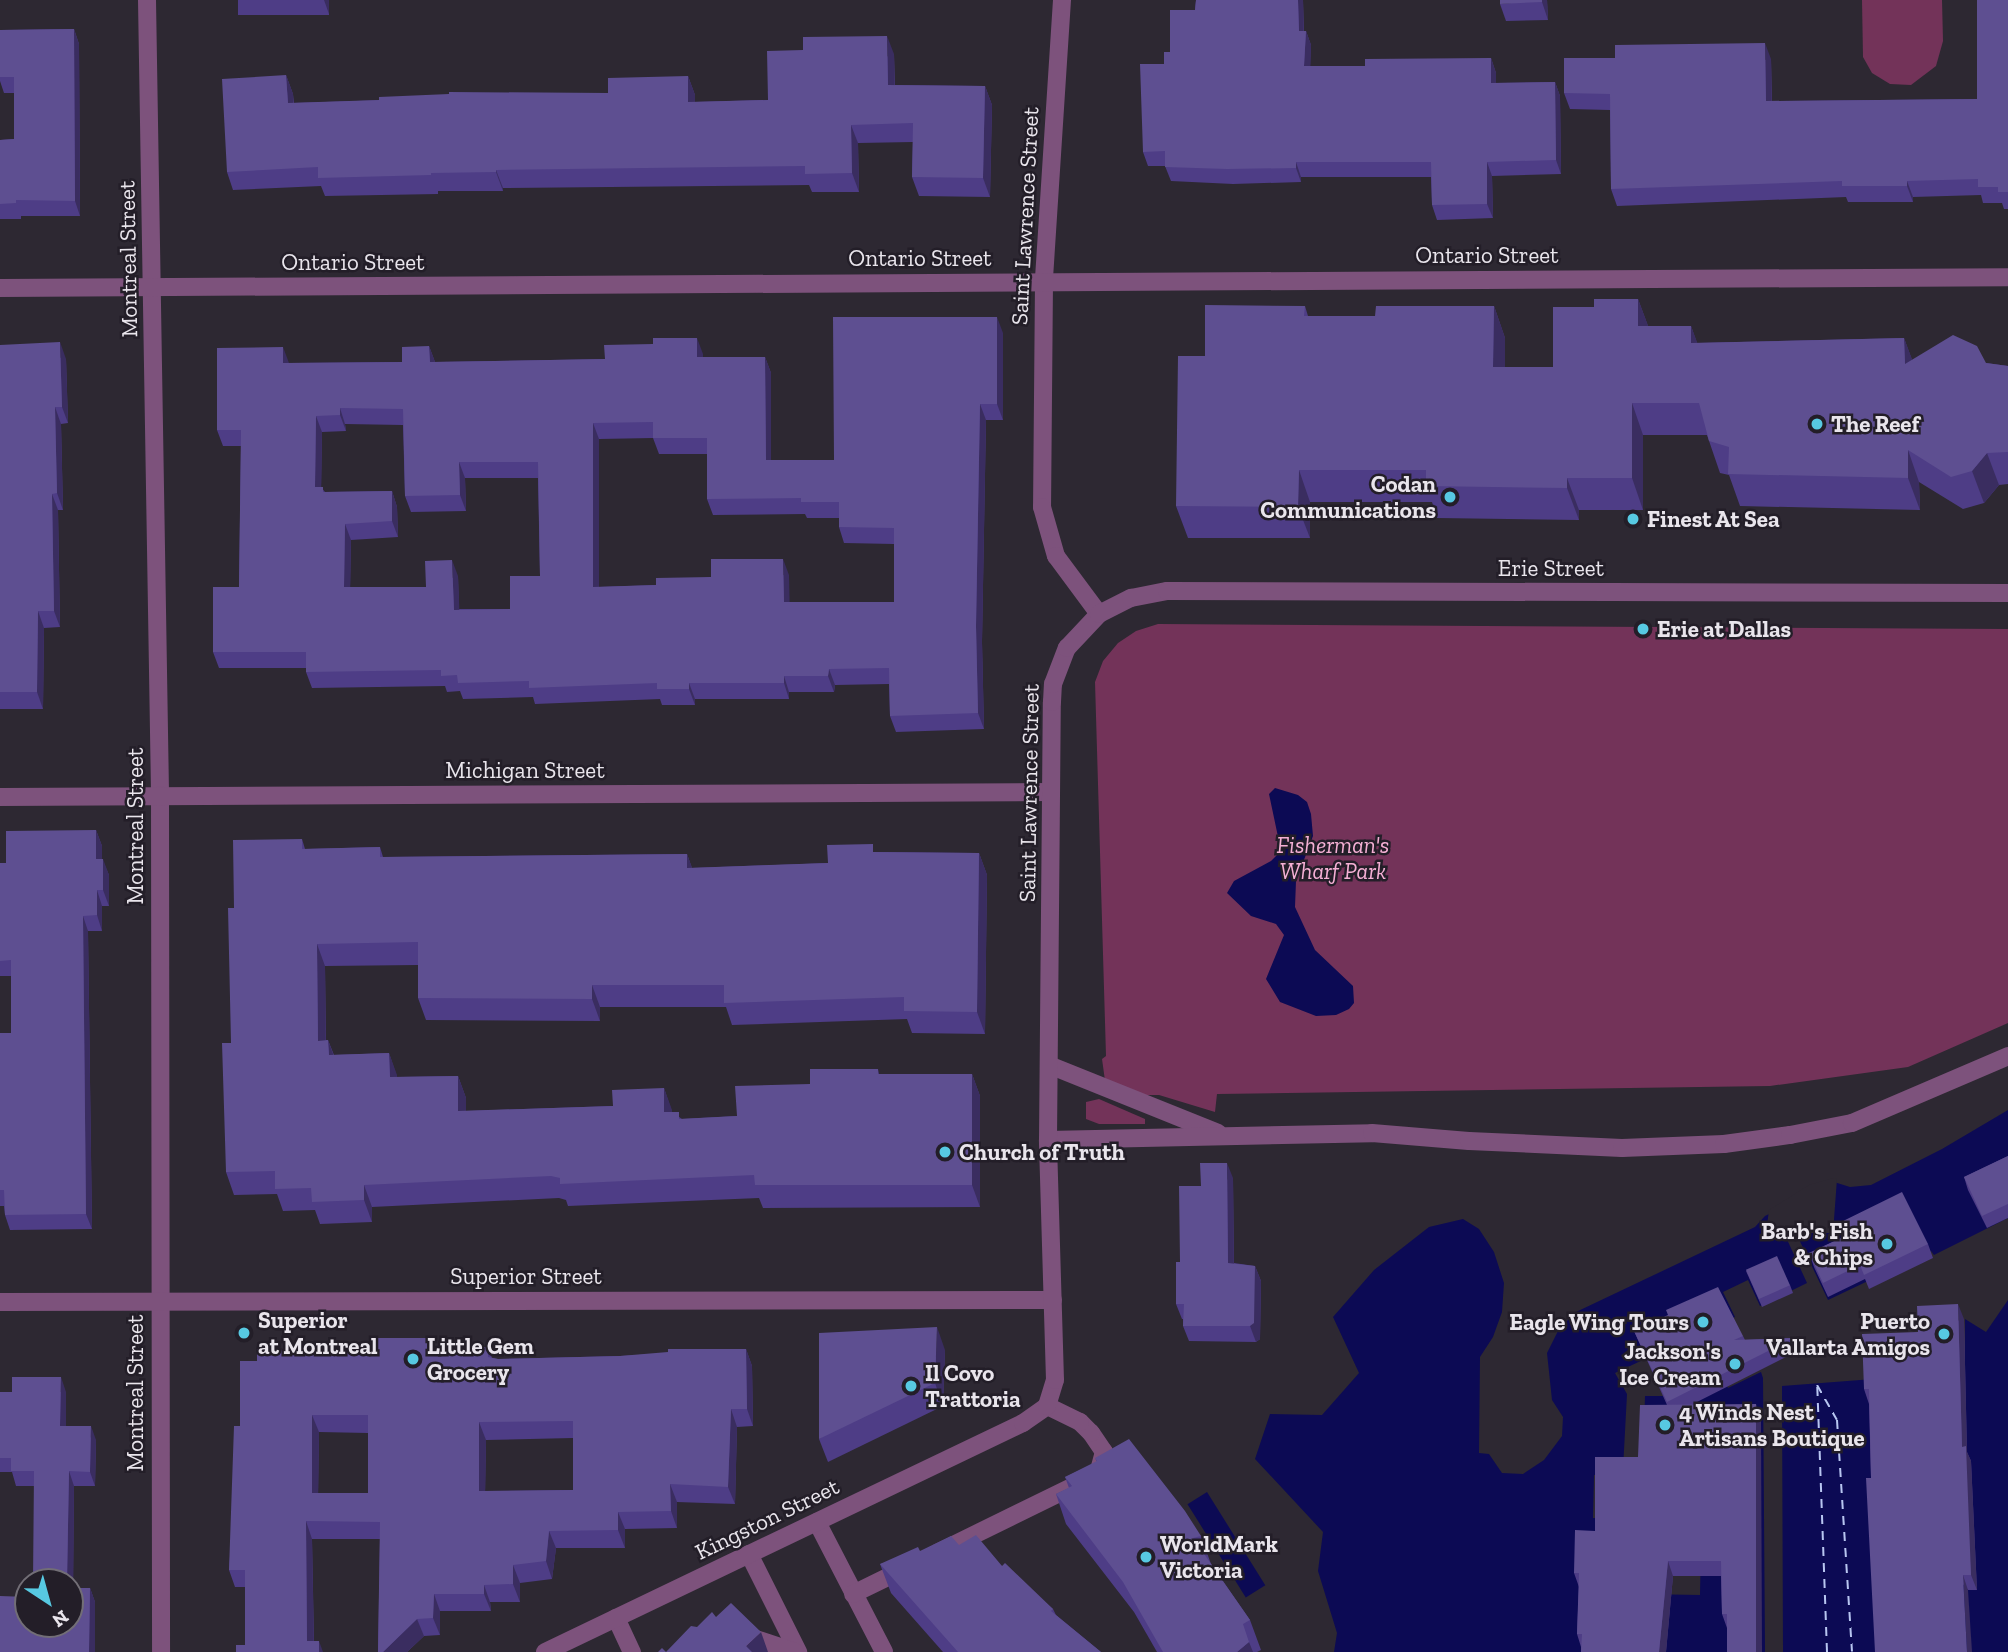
<!DOCTYPE html>
<style>
body{margin:0}
#map{position:relative;width:2008px;height:1652px;overflow:hidden;background:#2d2832;font-family:"Zilla Slab",serif}
div>[style]{position:absolute}
.green>*{inset:0;background:#733359}
.water>*{inset:0;background:#0c0a54;transform-origin:0 0}
.pier>*{inset:0;background:#2d2832}
.ferry>*{height:2px;margin-top:-1px;transform-origin:0;background:repeating-linear-gradient(90deg,#b8c6f1 0 9px,transparent 0 16px)}
.minor>*{height:18px;margin:-9px;padding:0 9px;transform-origin:9px;border-radius:9px;background:#7d527c}
.wall>*{inset:0;background:#4e3d86;transform-origin:0 0}
.shaded-wall>*{inset:0;background:#3a2d60}
.building>*{inset:0;background:#5e4f91;transform-origin:0 0}
.dots>*{width:19px;height:19px;translate:-50% -50%;box-sizing:border-box;border:4px solid #231e28;border-radius:50%}
span{translate:-50% -50%;white-space:nowrap;text-align:center;line-height:1.15;-webkit-text-stroke:5px #231e28;paint-order:stroke}
.street-label{font-size:23px;color:#e9e5ec}
.poi-label{font-size:23px;color:#e9e5ec;font-weight:700}
.left{translate:0 -50%;text-align:left}
.right{translate:-100% -50%;text-align:right}
.park-label{font-size:23px;color:#f5b0d5;font-style:italic}
.north{position:absolute;left:14px;top:1568px;width:70px;height:70px;box-sizing:border-box;background:#231e28;border:2px solid #726e76;border-radius:50%;rotate:144deg;font-size:19px;font-weight:700;line-height:28px;text-align:center;color:#e9e5ec}
.north::after{content:'';display:block;margin:auto;width:24px;height:32px;background:#57c9e2;clip-path:polygon(50% 0,100% 100%,50% 72%,0 100%)}
</style>
<div id="map">
<div class="green">
<i style="clip-path:polygon(1862px 0,1942px 0,1943px 41px,1936px 66px,1911px 85px,1890px 84px,1872px 73px,1863px 57px)"></i>
<i style="clip-path:polygon(1158px 624px,2008px 629px,2008px 1023px,1908px 1067px,1770px 1086px,1217px 1094px,1215px 1112px,1159px 1095px,1107px 1095px,1102px 1059px,1106px 1056px,1095px 682px,1103px 661px,1118px 643px,1136px 631px)"></i>
<i style="clip-path:polygon(1099px 1099px,1145px 1119px,1145px 1124px,1099px 1124px,1086px 1119px,1086px 1102px)"></i>
</div>
<div class="water">
<i style="clip-path:polygon(1275px 788px,1298px 795px,1307px 802px,1311px 814px,1313px 836px,1296px 881px,1295px 907px,1315px 950px,1353px 986px,1354px 1003px,1349px 1009px,1336px 1015px,1316px 1016px,1280px 1002px,1266px 979px,1284px 935px,1276px 924px,1251px 916px,1227px 893px,1234px 881px,1271px 861px,1281px 851px,1269px 794px)"></i>
<i style="clip-path:polygon(2008px 1110px,2008px 1652px,1334px 1652px,1337px 1633px,1318px 1571px,1323px 1532px,1255px 1459px,1270px 1414px,1322px 1415px,1359px 1373px,1333px 1317px,1374px 1270px,1429px 1227px,1463px 1219px,1479px 1229px,1494px 1252px,1504px 1283px,1502px 1312px,1493px 1337px,1480px 1357px,1479px 1453px,1489px 1454px,1502px 1473px,1523px 1474px,1544px 1460px,1562px 1436px,1563px 1417px,1552px 1400px,1547px 1353px,1559px 1329px,1576px 1312px,1755px 1227px,1765px 1216px,1834px 1182px,1850px 1187px,1871px 1185px,1942px 1149px)"></i>
<i style="left:1207px;top:1492px;width:110px;height:23px;rotate:58deg"></i>
</div>
<div class="pier">
<i style="clip-path:polygon(1833px 1178px,1837px 1179px,1833px 1233px,1796px 1233px,1828px 1300px,1931px 1251px,1934px 1255px,2008px 1218px,2008px 1300px,1986px 1332px,1965px 1319px,1965px 1372px,1782px 1386px,1783px 1652px,1765px 1652px,1763px 1378px,1761px 1372px,1728px 1388px,1711px 1355px,1687px 1396px,1645px 1396px,1637px 1652px,1620px 1519px,1593px 1518px,1594px 1475px,1620px 1475px,1621px 1506px,1627px 1394px,1615px 1373px,1735px 1317px,1723px 1292px,1748px 1280px,1760px 1306px,1807px 1283px,1784px 1233px,1766px 1233px,1769px 1210px,1809px 1185px)"></i>
<i style="clip-path:polygon(1701px 1543px,1700px 1595px,1641px 1594px)"></i>
</div>
<div class="ferry">
<i style="left:1827px;top:1652px;width:267px;rotate:-92.1deg"></i>
<i style="left:1817px;top:1385px;width:40px;rotate:60.3deg"></i>
<i style="left:1837px;top:1420px;width:232px;rotate:86.3deg"></i>
</div>
<div class="minor">
<i style="left:147px;top:0;width:795px;rotate:89.06deg"></i>
<i style="left:160px;top:795px;width:857px;rotate:89.93deg"></i>
<i style="left:1062px;top:0;width:283px;rotate:93.7deg"></i>
<i style="left:1044px;top:282px;width:225px;rotate:90.5deg"></i>
<i style="left:1042px;top:507px;width:51px;rotate:74.1deg"></i>
<i style="left:1056px;top:556px;width:72px;rotate:53.4deg"></i>
<i style="left:0;top:288px;width:2008px;rotate:-0.31deg"></i>
<i style="left:0;top:797px;width:1051px;rotate:-0.27deg"></i>
<i style="left:1049px;top:1065px;width:182px;rotate:21.9deg"></i>
<i style="left:1048px;top:1140px;width:324px;rotate:-1.2deg"></i>
<i style="left:1372px;top:1133px;width:97px;rotate:4.7deg"></i>
<i style="left:1469px;top:1141px;width:153px;rotate:2.6deg"></i>
<i style="left:1622px;top:1148px;width:102px;rotate:-2.2deg"></i>
<i style="left:1724px;top:1144px;width:67px;rotate:-7.8deg"></i>
<i style="left:1790px;top:1135px;width:63px;rotate:-11deg"></i>
<i style="left:1852px;top:1123px;width:170px;rotate:-23.2deg"></i>
<i style="left:0;top:1302px;width:1053px;rotate:-0.11deg"></i>
<i style="left:817px;top:1522px;width:146px;rotate:62.7deg"></i>
<i style="left:937px;top:1553px;width:179px;rotate:-26.1deg"></i>
<i style="left:1098px;top:1474px;width:23px;rotate:-75deg"></i>
<i style="left:1104px;top:1452px;width:23px;rotate:-124deg"></i>
<i style="left:1091px;top:1433px;width:16px;rotate:-135deg"></i>
<i style="left:1080px;top:1422px;width:37px;rotate:-154deg"></i>
<i style="left:749px;top:1554px;width:110px;rotate:63.4deg"></i>
<i style="left:853px;top:1594px;width:59px;rotate:-26.1deg"></i>
<i style="left:616px;top:1618px;width:38px;rotate:65deg"></i>
<i style="left:545px;top:1652px;width:530px;rotate:-25.6deg"></i>
<i style="left:1023px;top:1423px;width:29px;rotate:-35deg"></i>
<i style="left:1047px;top:1406px;width:27px;rotate:-73deg"></i>
<i style="left:1055px;top:1380px;width:240px;rotate:-91.7deg"></i>
<i style="left:1048px;top:1140px;width:438px;rotate:-89.5deg"></i>
<i style="left:1052px;top:702px;width:18px;rotate:-87deg"></i>
<i style="left:1053px;top:684px;width:39px;rotate:-69deg"></i>
<i style="left:1067px;top:648px;width:47px;rotate:-46.7deg"></i>
<i style="left:1099px;top:614px;width:36px;rotate:-27deg"></i>
<i style="left:1131px;top:598px;width:37px;rotate:-11deg"></i>
<i style="left:1167px;top:591px;width:841px;rotate:0.14deg"></i>
<i style="left:711px;top:1652px;width:42px;rotate:-21deg"></i>
<i style="left:750px;top:1637px;width:47px;rotate:18.4deg"></i>
</div>
<div class="wall">
<i style="left:238px;top:0;width:91px;height:15px"></i>
<i style="clip-path:polygon(1196px 0,1303px 0,1304px 31px,1306px 31px,1311px 45px,1310px 66px,1365px 66px,1491px 58px,1496px 73px,1496px 83px,1555px 82px,1560px 96px,1561px 174px,1492px 176px,1493px 218px,1437px 220px,1432px 205px,1431px 177px,1301px 177px,1301px 182px,1233px 184px,1171px 181px,1165px 166px,1148px 166px,1143px 152px,1164px 64px,1195px 10px)"></i>
<i style="clip-path:polygon(1547px 0,1548px 20px,1506px 21px,1500px 4px)"></i>
<i style="clip-path:polygon(2008px 0,2008px 209px,2004px 209px,2002px 203px,1983px 203px,1981px 195px,1913px 197px,1913px 202px,1848px 202px,1846px 197px,1617px 206px,1611px 189px,1610px 110px,1570px 109px,1564px 93px,1771px 59px,1772px 101px,1977px 99px)"></i>
<i style="clip-path:polygon(74px 29px,79px 44px,80px 216px,21px 216px,21px 219px,0 219px,0 140px,14px 139px,14px 93px,4px 93px,0 81px,0 30px)"></i>
<i style="clip-path:polygon(894px 54px,895px 85px,985px 86px,992px 105px,990px 197px,919px 196px,912px 177px,913px 142px,858px 143px,859px 192px,812px 192px,809px 185px,503px 188px,503px 191px,438px 191px,438px 194px,325px 196px,321px 186px,233px 190px,227px 172px,286px 75px,293px 94px,294px 103px,608px 93px,688px 76px,695px 95px,695px 102px,768px 100px)"></i>
<i style="clip-path:polygon(1638px 299px,1648px 326px,1691px 326px,1697px 343px,1904px 338px,1912px 360px,1986px 363px,2008px 366px,2008px 484px,1999px 485px,1984px 503px,1963px 509px,1919px 482px,1920px 510px,1740px 506px,1729px 475px,1720px 473px,1707px 435px,1643px 435px,1643px 510px,1579px 510px,1579px 520px,1437px 518px,1432px 502px,1310px 502px,1310px 538px,1188px 538px,1176px 506px,1205px 356px,1305px 306px,1308px 316px,1375px 316px,1494px 306px,1505px 338px,1505px 367px,1553px 367px,1594px 307px)"></i>
<i style="clip-path:polygon(evenodd,1003px 333px,1003px 420px,986px 420px,982px 642px,984px 729px,896px 732px,890px 716px,889px 684px,835px 685px,834px 692px,789px 692px,789px 699px,695px 699px,695px 705px,662px 705px,660px 699px,535px 704px,533px 697px,463px 699px,460px 691px,447px 692px,445px 686px,312px 688px,306px 672px,306px 668px,219px 668px,213px 652px,239px 587px,241px 446px,223px 446px,217px 430px,289px 363px,402px 362px,429px 346px,435px 362px,605px 359px,703px 354px,703px 357px,765px 357px,771px 373px,771px 460px,834px 460px,1003px 333px,345px 424px,403px 425px,405px 496px,411px 512px,466px 511px,465px 478px,538px 478px,540px 576px,510px 609px,459px 609px,458px 576px,426px 587px,350px 587px,351px 540px,398px 537px,397px 507px,392px 491px,325px 492px,321px 487px,322px 432px,346px 431px,345px 424px,1003px 333px,653px 438px,659px 454px,707px 454px,707px 499px,713px 515px,805px 514px,807px 518px,839px 518px,839px 527px,844px 543px,894px 544px,894px 602px,789px 602px,789px 575px,711px 577px,656px 585px,599px 587px,599px 439px,653px 438px)"></i>
<i style="clip-path:polygon(0 345px,66px 359px,68px 423px,61px 424px,63px 510px,58px 510px,60px 627px,44px 628px,43px 709px,0 709px)"></i>
<i style="clip-path:polygon(96px 830px,102px 846px,102px 859px,109px 875px,109px 906px,102px 906px,102px 931px,88px 931px,92px 1229px,10px 1230px,5px 1215px,4px 1206px,0 1206px,0 1033px,11px 1033px,11px 976px,0 976px,0 863px,6px 863px)"></i>
<i style="clip-path:polygon(302px 839px,305px 849px,380px 847px,383px 857px,687px 854px,692px 868px,828px 863px,875px 852px,979px 853px,987px 875px,985px 1034px,912px 1033px,907px 1019px,732px 1025px,726px 1007px,600px 1007px,600px 1021px,426px 1020px,418px 998px,418px 965px,325px 966px,326px 1040px,328px 1040px,334px 1055px,389px 1053px,397px 1077px,458px 1076px,466px 1098px,466px 1111px,613px 1106px,664px 1088px,672px 1112px,682px 1119px,737px 1116px,810px 1084px,878px 1069px,879px 1074px,972px 1074px,980px 1096px,980px 1207px,763px 1208px,759px 1198px,568px 1206px,566px 1200px,559px 1198px,372px 1207px,372px 1222px,320px 1224px,315px 1210px,283px 1211px,277px 1194px,234px 1195px,226px 1172px,231px 1043px,234px 908px)"></i>
<i style="clip-path:polygon(2008px 1156px,2008px 1218px,1987px 1228px,1968px 1190px,1964px 1177px)"></i>
<i style="clip-path:polygon(1233px 1178px,1234px 1263px,1255px 1266px,1261px 1281px,1260px 1339px,1256px 1342px,1189px 1341px,1183px 1326px,1183px 1319px,1182px 1319px,1176px 1304px,1180px 1262px,1201px 1186px)"></i>
<i style="clip-path:polygon(1839px 1223px,1928px 1244px,1933px 1258px,1869px 1289px,1865px 1279px,1828px 1297px,1814px 1267px,1809px 1253px,1844px 1237px)"></i>
<i style="clip-path:polygon(1746px 1271px,1790px 1285px,1793px 1293px,1762px 1307px)"></i>
<i style="clip-path:polygon(1964px 1319px,1967px 1452px,1971px 1461px,1977px 1590px,1968px 1590px,1871px 1478px,1869px 1404px,1864px 1389px,1918px 1332px)"></i>
<i style="clip-path:polygon(1634px 1331px,1743px 1336px,1745px 1340px,1794px 1338px,1798px 1351px,1693px 1404px,1761px 1418px,1727px 1628px,1722px 1614px,1721px 1576px,1673px 1576px,1666px 1652px,1581px 1652px,1581px 1647px,1577px 1634px,1579px 1587px,1574px 1573px,1595px 1531px,1638px 1457px,1667px 1405px)"></i>
<i style="clip-path:polygon(evenodd,431px 1347px,488px 1347px,492px 1358px,498px 1359px,620px 1356px,746px 1349px,752px 1366px,753px 1426px,737px 1427px,735px 1504px,677px 1502px,677px 1528px,625px 1529px,625px 1548px,556px 1548px,552px 1579px,520px 1583px,520px 1602px,490px 1602px,491px 1611px,440px 1611px,440px 1635px,424px 1636px,407px 1652px,378px 1652px,380px 1539px,312px 1539px,314px 1641px,245px 1645px,245px 1587px,235px 1587px,229px 1570px,240px 1426px,257px 1361px,369px 1350px,431px 1347px,319px 1432px,368px 1433px,368px 1493px,318px 1493px,319px 1432px,431px 1347px,573px 1438px,573px 1490px,485px 1491px,486px 1440px,573px 1438px)"></i>
<i style="clip-path:polygon(945px 1350px,943px 1406px,828px 1462px,819px 1439px)"></i>
<i style="clip-path:polygon(0 1392px,66px 1392px,66px 1426px,96px 1440px,95px 1486px,74px 1486px,73px 1588px,90px 1588px,95px 1602px,95px 1652px,0 1652px,70px 1624px,34px 1486px,16px 1486px,12px 1472px,0 1472px)"></i>
<i style="clip-path:polygon(1095px 1458px,1201px 1536px,1211px 1564px,1250px 1620px,1261px 1650px,1257px 1652px,1157px 1652px,1134px 1612px,1066px 1524px,1056px 1494px,1069px 1488px,1065px 1477px,1097px 1462px)"></i>
<i style="clip-path:polygon(959px 1545px,1002px 1566px,1053px 1609px,1056px 1615px,1101px 1652px,943px 1652px,891px 1593px,880px 1564px)"></i>
</div>
<div class="shaded-wall">
<i style="clip-path:polygon(324px 0,329px 0,329px 14px)"></i>
<i style="clip-path:polygon(1298px 0,1303px 0,1304px 45px,1299px 31px)"></i>
<i style="clip-path:polygon(1542px 0,1547px 0,1548px 20px,1542px 2px)"></i>
<i style="clip-path:polygon(74px 29px,79px 44px,80px 216px,75px 201px)"></i>
<i style="clip-path:polygon(1306px 31px,1311px 45px,1310px 81px,1304px 66px)"></i>
<i style="clip-path:polygon(887px 36px,894px 54px,895px 103px,888px 85px)"></i>
<i style="clip-path:polygon(1765px 43px,1771px 59px,1772px 118px,1766px 101px)"></i>
<i style="clip-path:polygon(1491px 58px,1496px 73px,1496px 98px,1491px 83px)"></i>
<i style="clip-path:polygon(286px 75px,293px 94px,294px 121px,288px 103px)"></i>
<i style="clip-path:polygon(688px 76px,695px 95px,695px 120px,688px 102px)"></i>
<i style="clip-path:polygon(1555px 82px,1560px 96px,1561px 174px,1556px 160px)"></i>
<i style="clip-path:polygon(985px 86px,992px 105px,990px 197px,983px 178px)"></i>
<i style="clip-path:polygon(851px 125px,858px 143px,859px 192px,852px 173px)"></i>
<i style="clip-path:polygon(1296px 162px,1301px 177px,1301px 182px,1296px 168px)"></i>
<i style="clip-path:polygon(1487px 162px,1492px 176px,1493px 218px,1487px 204px)"></i>
<i style="clip-path:polygon(496px 170px,503px 188px,503px 191px,496px 172px)"></i>
<i style="clip-path:polygon(1907px 181px,1913px 197px,1913px 202px,1907px 186px)"></i>
<i style="clip-path:polygon(1638px 299px,1650px 331px,1638px 326px)"></i>
<i style="clip-path:polygon(1494px 306px,1505px 338px,1505px 399px,1493px 367px)"></i>
<i style="clip-path:polygon(997px 317px,1003px 333px,1003px 420px,997px 404px)"></i>
<i style="clip-path:polygon(1691px 326px,1703px 358px,1691px 343px)"></i>
<i style="clip-path:polygon(697px 338px,703px 354px,703px 373px,697px 357px)"></i>
<i style="clip-path:polygon(1904px 338px,1916px 370px,1905px 364px)"></i>
<i style="clip-path:polygon(60px 342px,66px 359px,68px 423px,62px 407px)"></i>
<i style="clip-path:polygon(429px 346px,435px 362px,430px 362px)"></i>
<i style="clip-path:polygon(283px 347px,289px 363px,283px 363px)"></i>
<i style="clip-path:polygon(765px 357px,771px 373px,771px 477px,766px 460px)"></i>
<i style="clip-path:polygon(1632px 403px,1643px 435px,1643px 510px,1632px 478px)"></i>
<i style="clip-path:polygon(980px 404px,986px 420px,982px 642px,984px 729px,978px 713px,976px 626px)"></i>
<i style="clip-path:polygon(55px 407px,61px 424px,63px 510px,57px 493px)"></i>
<i style="clip-path:polygon(340px 408px,345px 424px,346px 431px,340px 415px)"></i>
<i style="clip-path:polygon(316px 416px,322px 432px,321px 503px,315px 487px)"></i>
<i style="clip-path:polygon(593px 423px,599px 439px,599px 603px,593px 587px)"></i>
<i style="clip-path:polygon(1908px 450px,1919px 482px,1920px 510px,1908px 478px)"></i>
<i style="clip-path:polygon(1987px 453px,1999px 485px,1984px 503px,1972px 471px)"></i>
<i style="clip-path:polygon(459px 462px,465px 478px,466px 511px,460px 495px)"></i>
<i style="clip-path:polygon(1299px 470px,1310px 502px,1310px 538px,1298px 507px)"></i>
<i style="clip-path:polygon(1567px 478px,1579px 510px,1579px 520px,1567px 488px)"></i>
<i style="clip-path:polygon(392px 491px,397px 507px,398px 537px,392px 521px)"></i>
<i style="clip-path:polygon(52px 494px,58px 510px,60px 627px,54px 611px)"></i>
<i style="clip-path:polygon(345px 524px,351px 540px,350px 603px,344px 587px)"></i>
<i style="clip-path:polygon(783px 559px,789px 575px,790px 618px,784px 602px)"></i>
<i style="clip-path:polygon(452px 560px,458px 576px,460px 626px,454px 610px)"></i>
<i style="clip-path:polygon(38px 611px,44px 628px,43px 709px,37px 692px)"></i>
<i style="clip-path:polygon(829px 669px,835px 685px,834px 692px,828px 676px)"></i>
<i style="clip-path:polygon(784px 676px,789px 692px,789px 699px,784px 683px)"></i>
<i style="clip-path:polygon(689px 683px,695px 699px,695px 705px,689px 689px)"></i>
<i style="clip-path:polygon(96px 830px,102px 846px,102px 875px,96px 859px)"></i>
<i style="clip-path:polygon(979px 853px,987px 875px,985px 1034px,977px 1012px)"></i>
<i style="clip-path:polygon(687px 854px,695px 876px,687px 868px)"></i>
<i style="clip-path:polygon(103px 859px,109px 875px,109px 906px,103px 890px)"></i>
<i style="clip-path:polygon(97px 890px,102px 906px,102px 931px,97px 915px)"></i>
<i style="clip-path:polygon(83px 916px,88px 931px,92px 1229px,86px 1214px)"></i>
<i style="clip-path:polygon(317px 944px,325px 966px,326px 1063px,318px 1041px)"></i>
<i style="clip-path:polygon(592px 985px,600px 1007px,600px 1021px,592px 999px)"></i>
<i style="clip-path:polygon(328px 1040px,336px 1062px,329px 1055px)"></i>
<i style="clip-path:polygon(389px 1053px,397px 1075px,398px 1099px,390px 1077px)"></i>
<i style="clip-path:polygon(972px 1074px,980px 1096px,980px 1207px,972px 1185px)"></i>
<i style="clip-path:polygon(458px 1076px,466px 1098px,466px 1133px,458px 1111px)"></i>
<i style="clip-path:polygon(664px 1088px,672px 1110px,672px 1134px,664px 1112px)"></i>
<i style="clip-path:polygon(1227px 1163px,1233px 1178px,1234px 1278px,1228px 1263px)"></i>
<i style="clip-path:polygon(364px 1185px,372px 1207px,372px 1222px,364px 1200px)"></i>
<i style="clip-path:polygon(1255px 1266px,1261px 1281px,1260px 1339px,1256px 1342px,1250px 1326px)"></i>
<i style="clip-path:polygon(1958px 1304px,1964px 1319px,1967px 1452px,1971px 1461px,1977px 1590px,1971px 1575px,1962px 1447px)"></i>
<i style="clip-path:polygon(937px 1327px,945px 1350px,943px 1406px,935px 1383px)"></i>
<i style="clip-path:polygon(746px 1349px,752px 1366px,753px 1426px,747px 1409px)"></i>
<i style="clip-path:polygon(61px 1377px,66px 1392px,66px 1440px,60px 1426px)"></i>
<i style="clip-path:polygon(1756px 1404px,1761px 1418px,1762px 1652px,1756px 1652px)"></i>
<i style="clip-path:polygon(731px 1409px,737px 1427px,735px 1504px,728px 1487px)"></i>
<i style="clip-path:polygon(312px 1415px,319px 1432px,318px 1510px,312px 1493px)"></i>
<i style="clip-path:polygon(479px 1422px,486px 1440px,485px 1509px,479px 1491px)"></i>
<i style="clip-path:polygon(91px 1426px,96px 1440px,95px 1486px,90px 1472px)"></i>
<i style="clip-path:polygon(69px 1471px,74px 1486px,73px 1602px,70px 1595px,70px 1582px,67px 1582px)"></i>
<i style="clip-path:polygon(670px 1484px,677px 1502px,677px 1528px,671px 1511px)"></i>
<i style="clip-path:polygon(618px 1512px,625px 1529px,625px 1548px,618px 1530px)"></i>
<i style="clip-path:polygon(306px 1521px,312px 1539px,314px 1652px,307px 1641px)"></i>
<i style="clip-path:polygon(549px 1531px,556px 1548px,552px 1579px,546px 1561px)"></i>
<i style="clip-path:polygon(1668px 1561px,1673px 1576px,1666px 1652px,1659px 1652px)"></i>
<i style="clip-path:polygon(513px 1565px,520px 1583px,520px 1602px,513px 1584px)"></i>
<i style="clip-path:polygon(1963px 1575px,1968px 1590px,1972px 1652px,1967px 1652px)"></i>
<i style="clip-path:polygon(484px 1585px,490px 1602px,491px 1611px,484px 1594px)"></i>
<i style="clip-path:polygon(90px 1588px,95px 1602px,95px 1652px,89px 1652px)"></i>
<i style="clip-path:polygon(434px 1594px,440px 1611px,440px 1635px,433px 1618px)"></i>
<i style="clip-path:polygon(417px 1619px,424px 1636px,407px 1652px,383px 1652px)"></i>
<i style="clip-path:polygon(761px 1632px,768px 1652px,748px 1652px,746px 1646px)"></i>
<i style="clip-path:polygon(319px 1641px,323px 1652px,319px 1652px)"></i>
<i style="clip-path:polygon(1249px 1642px,1253px 1652px,1237px 1652px)"></i>
</div>
<div class="building">
<i style="clip-path:polygon(1196px 0,1298px 0,1299px 31px,1306px 31px,1304px 66px,1365px 66px,1365px 59px,1491px 58px,1491px 83px,1555px 82px,1556px 160px,1487px 162px,1487px 204px,1432px 205px,1431px 162px,1296px 162px,1296px 168px,1227px 169px,1165px 167px,1165px 151px,1143px 152px,1140px 64px,1164px 64px,1164px 52px,1170px 52px,1170px 10px,1195px 10px)"></i>
<i style="clip-path:polygon(1500px 0,1542px 0,1542px 2px,1500px 4px)"></i>
<i style="clip-path:polygon(1977px 0,2008px 0,2008px 192px,1998px 192px,1998px 187px,1978px 187px,1978px 179px,1907px 181px,1907px 186px,1842px 186px,1842px 181px,1611px 189px,1610px 94px,1564px 93px,1564px 58px,1615px 58px,1615px 45px,1765px 43px,1766px 101px,1977px 99px)"></i>
<i style="clip-path:polygon(74px 29px,75px 201px,16px 200px,16px 203px,0 204px,0 140px,14px 139px,14px 77px,0 77px,0 30px)"></i>
<i style="clip-path:polygon(887px 36px,888px 85px,985px 86px,983px 178px,912px 177px,913px 123px,851px 125px,852px 173px,805px 174px,805px 166px,496px 170px,496px 172px,431px 173px,431px 175px,318px 178px,318px 167px,227px 172px,222px 79px,286px 75px,288px 103px,379px 100px,379px 97px,449px 94px,449px 92px,608px 93px,608px 78px,688px 76px,688px 102px,768px 100px,767px 51px,803px 50px,803px 37px)"></i>
<i style="clip-path:polygon(1594px 299px,1638px 299px,1638px 326px,1691px 326px,1691px 343px,1904px 338px,1905px 364px,1953px 335px,1977px 346px,1986px 363px,2008px 366px,2008px 452px,1987px 453px,1972px 471px,1951px 477px,1908px 450px,1908px 478px,1728px 474px,1729px 447px,1709px 441px,1699px 403px,1632px 403px,1632px 478px,1567px 478px,1567px 488px,1426px 486px,1426px 470px,1299px 470px,1298px 507px,1176px 506px,1178px 356px,1205px 356px,1205px 305px,1305px 306px,1304px 316px,1375px 316px,1376px 306px,1494px 306px,1493px 367px,1553px 367px,1553px 307px,1594px 307px)"></i>
<i style="clip-path:polygon(evenodd,833px 317px,997px 317px,997px 404px,980px 404px,976px 626px,978px 713px,890px 716px,889px 668px,829px 669px,828px 676px,784px 676px,784px 683px,689px 683px,689px 689px,657px 689px,657px 683px,529px 688px,529px 681px,458px 683px,457px 675px,441px 676px,441px 670px,306px 672px,306px 652px,213px 652px,213px 587px,239px 587px,241px 430px,217px 430px,217px 348px,283px 347px,283px 363px,402px 362px,402px 347px,429px 346px,430px 362px,605px 359px,604px 345px,653px 344px,653px 338px,697px 338px,697px 357px,765px 357px,766px 460px,834px 460px,833px 317px,340px 408px,403px 409px,405px 496px,460px 495px,459px 462px,538px 462px,540px 576px,510px 576px,510px 609px,454px 610px,452px 560px,425px 561px,426px 587px,344px 587px,345px 524px,392px 521px,392px 491px,323px 492px,323px 487px,315px 487px,316px 416px,340px 415px,340px 408px,833px 317px,653px 422px,653px 438px,707px 438px,707px 499px,801px 498px,801px 502px,839px 502px,839px 527px,894px 528px,894px 602px,784px 602px,783px 559px,711px 559px,711px 577px,656px 578px,656px 585px,593px 587px,593px 423px,653px 422px)"></i>
<i style="clip-path:polygon(60px 342px,62px 407px,55px 407px,57px 493px,52px 494px,54px 611px,38px 611px,37px 692px,0 692px,0 345px)"></i>
<i style="clip-path:polygon(96px 830px,96px 859px,103px 859px,103px 890px,97px 890px,97px 915px,83px 916px,86px 1214px,5px 1215px,4px 1190px,0 1190px,0 1033px,11px 1033px,11px 960px,0 961px,0 863px,6px 863px,6px 831px)"></i>
<i style="clip-path:polygon(302px 839px,302px 849px,380px 847px,380px 857px,687px 854px,687px 868px,828px 863px,827px 845px,873px 844px,873px 852px,979px 853px,977px 1012px,904px 1011px,904px 997px,724px 1003px,724px 985px,592px 985px,592px 999px,418px 998px,418px 942px,317px 944px,318px 1041px,328px 1040px,329px 1055px,389px 1053px,390px 1077px,458px 1076px,458px 1111px,613px 1106px,612px 1090px,664px 1088px,664px 1112px,679px 1112px,679px 1119px,737px 1116px,735px 1086px,810px 1084px,810px 1069px,878px 1069px,878px 1074px,972px 1074px,972px 1185px,755px 1185px,754px 1175px,560px 1184px,560px 1178px,551px 1176px,364px 1185px,364px 1200px,312px 1202px,311px 1188px,275px 1189px,275px 1171px,226px 1172px,222px 1043px,231px 1043px,228px 908px,234px 908px,233px 840px)"></i>
<i style="clip-path:polygon(2008px 1156px,2008px 1204px,1982px 1216px,1964px 1177px)"></i>
<i style="clip-path:polygon(1200px 1163px,1227px 1163px,1228px 1263px,1255px 1266px,1254px 1323px,1250px 1326px,1183px 1326px,1184px 1304px,1176px 1304px,1176px 1262px,1180px 1262px,1179px 1186px,1201px 1186px)"></i>
<i style="clip-path:polygon(1902px 1192px,1928px 1244px,1864px 1275px,1860px 1265px,1823px 1283px,1809px 1253px,1845px 1236px,1839px 1223px)"></i>
<i style="left:1777px;top:1256px;width:32px;height:34px;rotate:66deg"></i>
<i style="clip-path:polygon(1718px 1287px,1743px 1336px,1734px 1340px,1794px 1338px,1667px 1402px,1634px 1331px,1668px 1315px,1666px 1310px)"></i>
<i style="clip-path:polygon(1958px 1304px,1962px 1447px,1966px 1446px,1971px 1575px,1963px 1575px,1967px 1652px,1875px 1652px,1866px 1478px,1871px 1478px,1869px 1389px,1864px 1389px,1862px 1334px,1918px 1332px,1917px 1306px)"></i>
<i style="clip-path:polygon(937px 1327px,935px 1383px,819px 1439px,819px 1333px)"></i>
<i style="clip-path:polygon(evenodd,369px 1338px,428px 1338px,428px 1347px,488px 1347px,488px 1357px,498px 1359px,620px 1356px,668px 1352px,668px 1349px,746px 1349px,747px 1409px,731px 1409px,728px 1487px,670px 1484px,671px 1511px,618px 1512px,618px 1530px,549px 1531px,546px 1561px,513px 1565px,513px 1584px,484px 1585px,484px 1594px,434px 1594px,433px 1618px,417px 1619px,383px 1652px,378px 1652px,380px 1522px,306px 1521px,307px 1641px,319px 1641px,319px 1652px,236px 1652px,236px 1645px,245px 1645px,245px 1570px,229px 1570px,234px 1426px,240px 1426px,240px 1361px,257px 1361px,257px 1349px,369px 1350px,369px 1338px,312px 1415px,368px 1415px,368px 1493px,312px 1493px,312px 1415px,369px 1338px,573px 1421px,573px 1490px,479px 1491px,479px 1422px,573px 1421px)"></i>
<i style="clip-path:polygon(12px 1377px,61px 1377px,60px 1426px,91px 1426px,90px 1472px,69px 1471px,67px 1582px,33px 1582px,34px 1471px,11px 1471px,11px 1458px,0 1458px,0 1392px,12px 1392px)"></i>
<i style="clip-path:polygon(1756px 1404px,1756px 1652px,1727px 1652px,1727px 1614px,1722px 1614px,1721px 1561px,1668px 1561px,1659px 1652px,1581px 1652px,1582px 1634px,1577px 1634px,1579px 1573px,1574px 1573px,1575px 1530px,1595px 1531px,1595px 1457px,1638px 1457px,1640px 1405px)"></i>
<i style="clip-path:polygon(1129px 1439px,1185px 1511px,1201px 1536px,1193px 1538px,1250px 1620px,1243px 1624px,1249px 1642px,1237px 1652px,1163px 1652px,1123px 1582px,1056px 1494px,1072px 1486px,1065px 1477px,1097px 1461px,1095px 1458px)"></i>
<i style="clip-path:polygon(976px 1535px,1002px 1566px,1005px 1563px,1053px 1609px,1051px 1611px,1101px 1652px,958px 1652px,880px 1564px,918px 1547px,920px 1551px,951px 1536px,959px 1545px)"></i>
<i style="clip-path:polygon(70px 1588px,90px 1588px,89px 1652px,0 1652px,0 1596px,28px 1597px,28px 1624px,70px 1624px)"></i>
<i style="clip-path:polygon(731px 1603px,761px 1632px,746px 1646px,752px 1652px,666px 1652px,691px 1626px,697px 1627px,712px 1612px,716px 1617px)"></i>
<i style="clip-path:polygon(662px 1648px,666px 1652px,658px 1652px)"></i>
</div>
<div class="dots">
<i style="left:1817px;top:424px;background:#57c9e2"></i>
<i style="left:1450px;top:497px;background:#57c9e2"></i>
<i style="left:1633px;top:519px;background:#57c9e2"></i>
<i style="left:1643px;top:629px;background:#57c9e2"></i>
<i style="left:945px;top:1152px;background:#57c9e2"></i>
<i style="left:1887px;top:1244px;background:#57c9e2"></i>
<i style="left:1703px;top:1322px;background:#57c9e2"></i>
<i style="left:244px;top:1333px;background:#57c9e2"></i>
<i style="left:1944px;top:1334px;background:#57c9e2"></i>
<i style="left:413px;top:1359px;background:#57c9e2"></i>
<i style="left:1735px;top:1364px;background:#57c9e2"></i>
<i style="left:911px;top:1386px;background:#57c9e2"></i>
<i style="left:1665px;top:1425px;background:#57c9e2"></i>
<i style="left:1146px;top:1557px;background:#57c9e2"></i>
</div>
<div class="street-label">
<span style="left:1025px;top:216px;rotate:-87deg">Saint Lawrence Street</span>
<span style="left:1487px;top:255px">Ontario Street</span>
<span style="left:920px;top:258px">Ontario Street</span>
<span style="left:128px;top:259px;rotate:-91deg">Montreal Street</span>
<span style="left:353px;top:262px">Ontario Street</span>
<span style="left:1551px;top:568px">Erie Street</span>
<span style="left:525px;top:770px">Michigan Street</span>
<span style="left:1029px;top:793px;rotate:-89deg">Saint Lawrence Street</span>
<span style="left:135px;top:826px;rotate:-90deg">Montreal Street</span>
<span style="left:526px;top:1276px">Superior Street</span>
<span style="left:135px;top:1393px;rotate:-90deg">Montreal Street</span>
<span style="left:767px;top:1519px;rotate:-26deg">Kingston Street</span>
</div>
<div class="poi-label">
<span class="left" style="left:1831px;top:424px">The Reef</span>
<span class="right" style="left:1436px;top:497px">Codan<br>Communications</span>
<span class="left" style="left:1647px;top:519px">Finest At Sea</span>
<span class="left" style="left:1657px;top:629px">Erie at Dallas</span>
<span class="left" style="left:959px;top:1152px">Church of Truth</span>
<span class="right" style="left:1873px;top:1244px">Barb's Fish<br>&amp; Chips</span>
<span class="left" style="left:258px;top:1333px">Superior<br>at Montreal</span>
<span class="right" style="left:1930px;top:1334px">Puerto<br>Vallarta Amigos</span>
<span class="right" style="left:1689px;top:1322px">Eagle Wing Tours</span>
<span class="left" style="left:427px;top:1359px">Little Gem<br>Grocery</span>
<span class="right" style="left:1721px;top:1364px">Jackson's<br>Ice Cream</span>
<span class="left" style="left:925px;top:1386px">Il Covo<br>Trattoria</span>
<span class="left" style="left:1679px;top:1425px">4 Winds Nest<br>Artisans Boutique</span>
<span class="left" style="left:1160px;top:1557px">WorldMark<br>Victoria</span>
</div>
<div class="park-label">
<span style="left:1333px;top:858px">Fisherman's<br>Wharf Park</span>
</div>
<div class="north">N</div>
</div>
